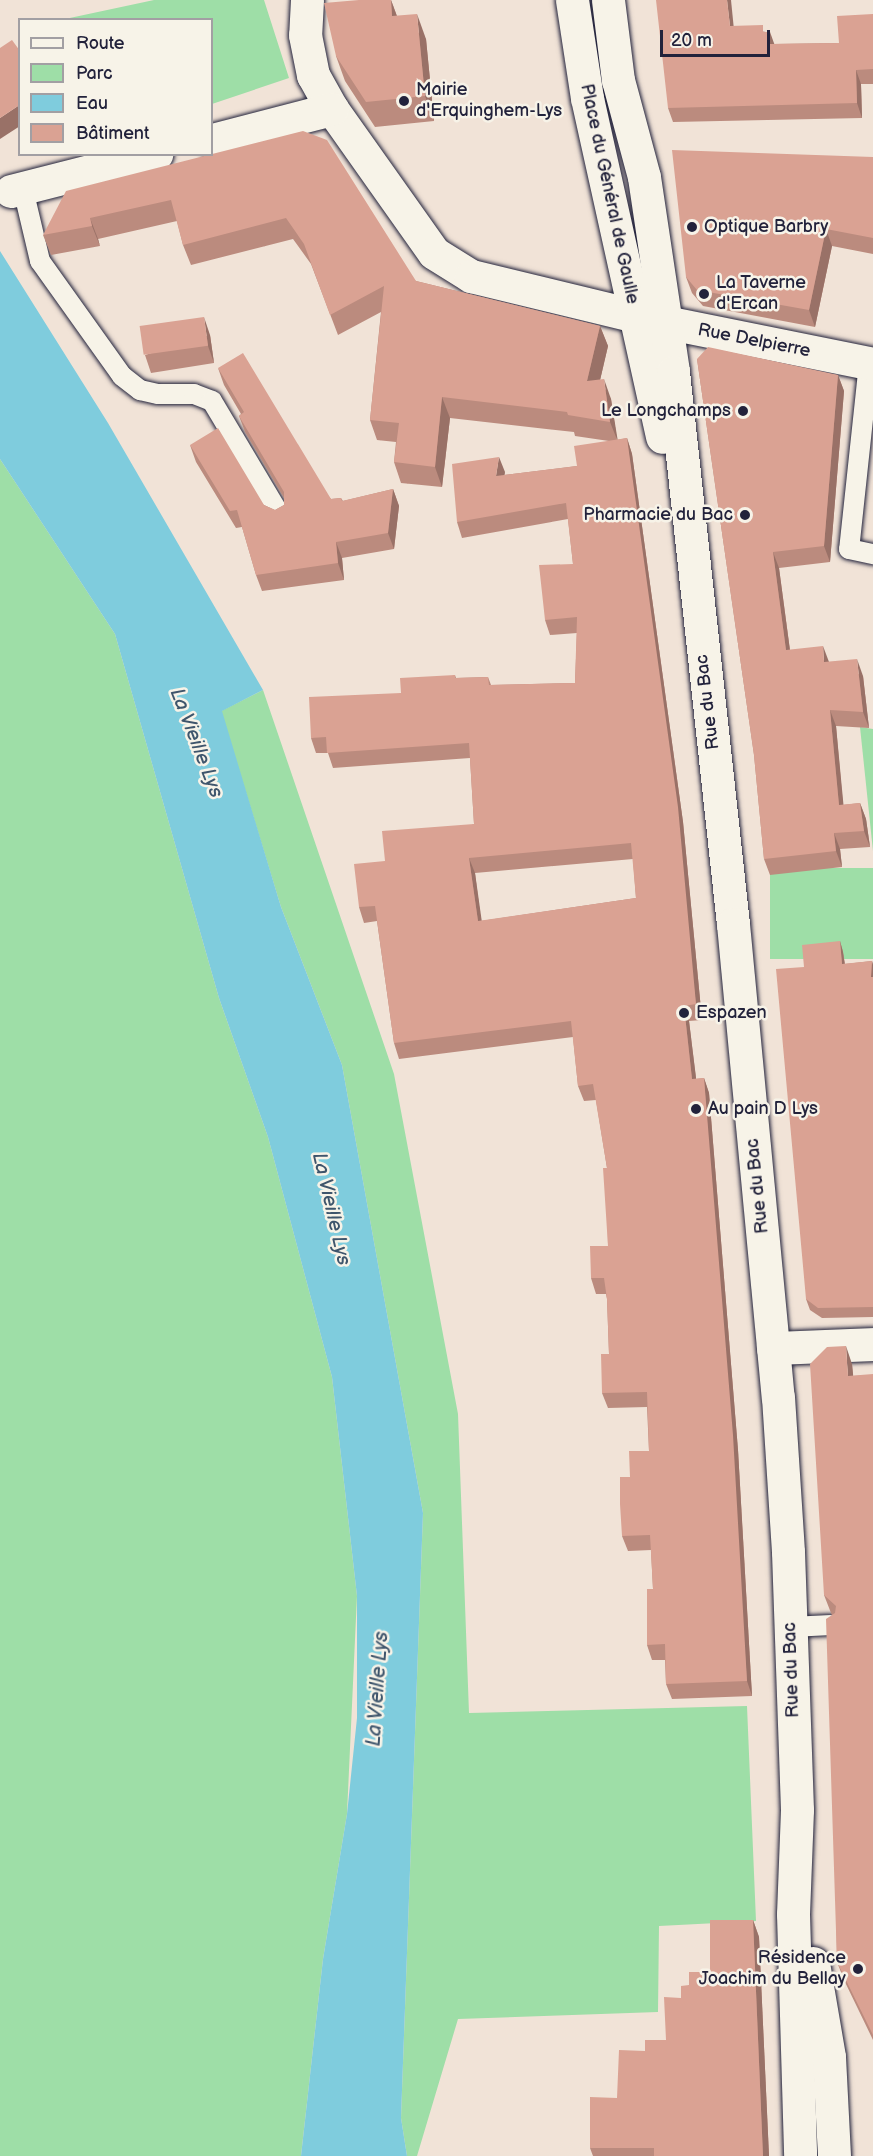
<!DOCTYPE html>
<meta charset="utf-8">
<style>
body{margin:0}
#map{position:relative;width:873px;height:2156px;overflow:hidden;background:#f1e3d7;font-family:"Balsamiq Sans",sans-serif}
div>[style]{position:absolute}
.green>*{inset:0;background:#9edea7;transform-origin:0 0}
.water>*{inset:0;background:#7fccdd}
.roads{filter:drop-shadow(0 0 2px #22223b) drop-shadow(0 0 2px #22223b)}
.lane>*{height:20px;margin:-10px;padding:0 10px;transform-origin:10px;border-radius:10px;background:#f7f3e8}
.street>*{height:33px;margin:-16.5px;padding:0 16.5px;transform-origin:16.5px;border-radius:16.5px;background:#f7f3e8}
.secondary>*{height:33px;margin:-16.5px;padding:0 16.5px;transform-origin:16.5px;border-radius:16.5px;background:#f7f3e8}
.primary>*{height:33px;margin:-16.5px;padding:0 16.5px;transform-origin:16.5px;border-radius:16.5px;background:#f7f3e8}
.wall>*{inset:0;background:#bb8b7e}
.shaded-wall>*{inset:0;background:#997167}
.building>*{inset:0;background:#daa293;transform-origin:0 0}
.dots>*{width:16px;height:16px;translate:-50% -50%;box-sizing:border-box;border:3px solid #f7f3e8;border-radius:50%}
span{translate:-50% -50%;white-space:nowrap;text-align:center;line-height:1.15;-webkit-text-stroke:5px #f7f3e8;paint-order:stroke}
.poi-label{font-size:18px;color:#22223b}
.left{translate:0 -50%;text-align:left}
.right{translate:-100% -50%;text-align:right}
.street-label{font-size:18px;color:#22223b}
.water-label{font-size:20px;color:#3e556c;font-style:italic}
.legend{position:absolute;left:18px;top:18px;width:195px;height:138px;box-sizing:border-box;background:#f7f3e8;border:2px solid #a29fa3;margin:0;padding:8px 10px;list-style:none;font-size:18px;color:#22223b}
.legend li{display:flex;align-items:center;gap:12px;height:30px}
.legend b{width:30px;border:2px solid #a29fa3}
.scale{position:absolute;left:660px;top:30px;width:110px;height:27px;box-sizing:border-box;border:3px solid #22223b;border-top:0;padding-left:8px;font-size:18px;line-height:21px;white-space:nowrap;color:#22223b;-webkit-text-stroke:4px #f7f3e8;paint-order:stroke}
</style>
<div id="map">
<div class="green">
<i style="clip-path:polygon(154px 0,264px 0,289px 78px,212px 104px,212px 20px,65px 19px)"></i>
<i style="clip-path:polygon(0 459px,115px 634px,219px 998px,268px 1137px,332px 1377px,357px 1596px,347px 1814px,323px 1959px,301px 2156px,0 2156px)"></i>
<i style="clip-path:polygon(263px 690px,394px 1074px,458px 1414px,469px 1713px,747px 1706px,756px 1921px,659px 1926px,658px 2012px,458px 2019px,417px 2156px,407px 2156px,401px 2118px,423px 1513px,342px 1065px,281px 907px,221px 711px)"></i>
<i style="clip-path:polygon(860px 727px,873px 729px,873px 851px)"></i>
<i style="left:873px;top:868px;width:91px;height:103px;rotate:90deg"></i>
</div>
<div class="water">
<i style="clip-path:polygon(0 251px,108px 423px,263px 690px,222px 711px,281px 907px,342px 1065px,423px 1513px,401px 2118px,407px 2156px,301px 2156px,323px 1959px,347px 1814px,357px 1718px,357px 1596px,332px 1377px,268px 1137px,219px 998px,115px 634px,0 459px)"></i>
</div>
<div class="roads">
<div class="lane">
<i style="left:23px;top:189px;width:74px;rotate:76.7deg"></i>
<i style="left:40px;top:261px;width:141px;rotate:54.5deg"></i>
<i style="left:122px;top:376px;width:23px;rotate:38deg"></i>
<i style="left:140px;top:390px;width:18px;rotate:13deg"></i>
<i style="left:158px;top:394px;width:36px"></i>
<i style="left:194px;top:394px;width:19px;rotate:21deg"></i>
<i style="left:212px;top:401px;width:133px;rotate:59.2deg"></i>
<i style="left:869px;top:363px;width:187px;rotate:96.1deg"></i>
<i style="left:849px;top:549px;width:25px;rotate:12deg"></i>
<i style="left:791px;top:1627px;width:40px;rotate:-2.9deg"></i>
</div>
<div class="street">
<i style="left:307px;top:0;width:35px;rotate:93deg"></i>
<i style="left:305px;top:35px;width:41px;rotate:78.7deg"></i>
<i style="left:313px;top:75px;width:39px;rotate:61deg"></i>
<i style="left:332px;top:109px;width:176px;rotate:54.7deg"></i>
<i style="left:434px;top:253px;width:44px;rotate:31.9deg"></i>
<i style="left:471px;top:276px;width:170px;rotate:13.6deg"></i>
<i style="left:212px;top:140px;width:124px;rotate:-14.5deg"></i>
<i style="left:11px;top:191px;width:150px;rotate:-14.3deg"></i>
<i style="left:773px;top:1348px;width:100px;rotate:-2.3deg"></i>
</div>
<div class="secondary">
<i style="left:640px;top:317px;width:238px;rotate:11.4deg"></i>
</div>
<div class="primary">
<i style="left:572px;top:0;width:99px;rotate:81.3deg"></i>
<i style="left:587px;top:98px;width:347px;rotate:77.5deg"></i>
<i style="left:608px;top:0;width:81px;rotate:82.9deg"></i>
<i style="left:618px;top:80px;width:100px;rotate:75deg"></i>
<i style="left:644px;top:177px;width:197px;rotate:81.5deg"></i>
<i style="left:673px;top:372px;width:555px;rotate:83.8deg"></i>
<i style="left:733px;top:924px;width:475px;rotate:84.6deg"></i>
<i style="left:778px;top:1397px;width:155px;rotate:86.3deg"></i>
<i style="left:788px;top:1552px;width:258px;rotate:88deg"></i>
<i style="left:797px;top:1810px;width:104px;rotate:92.2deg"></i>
<i style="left:793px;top:1914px;width:242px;rotate:88.3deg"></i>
<i style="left:813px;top:1963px;width:95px;rotate:80.3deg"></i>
<i style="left:829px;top:2057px;width:99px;rotate:87.1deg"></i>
</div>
</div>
<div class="wall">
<i style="clip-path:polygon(359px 0,391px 0,397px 16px,426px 39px,434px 121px,375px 127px,345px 81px,336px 56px)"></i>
<i style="clip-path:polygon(873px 14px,873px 84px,861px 84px,862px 118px,673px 122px,668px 108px,733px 26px,766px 32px,774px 44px,839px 43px)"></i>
<i style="clip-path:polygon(evenodd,209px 154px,416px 281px,600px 326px,608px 346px,600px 380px,611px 399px,617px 440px,627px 438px,632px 454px,683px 822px,702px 1020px,689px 1021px,696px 1079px,704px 1078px,709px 1093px,738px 1450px,752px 1696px,672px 1699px,666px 1684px,665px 1660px,652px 1660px,647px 1645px,653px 1589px,651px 1550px,628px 1551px,622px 1536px,630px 1477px,649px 1451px,647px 1407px,608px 1408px,602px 1393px,609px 1354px,607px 1299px,606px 1294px,596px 1294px,591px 1278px,608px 1246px,607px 1168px,596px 1100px,584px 1101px,578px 1086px,573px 1037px,399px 1059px,394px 1043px,377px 921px,364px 923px,359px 907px,385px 861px,474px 824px,470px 758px,333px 768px,328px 753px,316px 753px,311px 738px,401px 693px,455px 675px,456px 678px,488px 677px,491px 685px,575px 683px,577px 633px,550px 635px,545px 620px,573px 564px,568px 519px,462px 538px,457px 522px,505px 472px,504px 475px,577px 466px,609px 441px,575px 436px,574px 432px,450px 418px,442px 487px,401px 483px,394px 462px,396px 442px,377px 440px,370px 420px,381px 312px,338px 335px,311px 264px,293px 239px,191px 265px,183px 245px,177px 221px,98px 239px,100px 246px,51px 255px,43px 235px,209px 154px,633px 859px,636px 898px,481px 921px,475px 873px,633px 859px)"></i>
<i style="clip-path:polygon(873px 157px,873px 254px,832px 246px,815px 327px,703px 306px,692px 293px,686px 277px)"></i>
<i style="clip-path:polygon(210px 335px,214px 363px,151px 373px,145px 355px)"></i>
<i style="clip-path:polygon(697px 359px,838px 375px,844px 391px,830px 562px,779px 568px,790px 650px,829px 662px,863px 676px,869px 728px,836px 726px,843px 805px,860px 803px,866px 819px,870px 847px,840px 849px,842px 867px,770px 875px,764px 859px,754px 755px)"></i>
<i style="clip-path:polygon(218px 368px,331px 499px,341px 498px,343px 501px,393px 489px,399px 506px,394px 549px,342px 558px,344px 580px,262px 591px,256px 575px,242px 527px,236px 528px,196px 462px,190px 445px,264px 505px,275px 510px,284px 505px,284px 498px,245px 432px,239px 416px,241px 414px,224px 385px)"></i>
<i style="clip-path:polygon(840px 941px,843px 952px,845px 964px,872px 961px,873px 965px,873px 1317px,822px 1318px,810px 1310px,806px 1299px)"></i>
<i style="clip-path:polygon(852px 1364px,853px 1376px,873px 1375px,873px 2040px,844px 1980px,837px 1962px,832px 1615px,831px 1613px,824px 1595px)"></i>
<i style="clip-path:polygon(753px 1920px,759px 1937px,769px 2156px,593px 2156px,590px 2148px,617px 2098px,645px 2051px,666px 2040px,681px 1998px,689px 1985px,710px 1972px)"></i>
</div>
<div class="shaded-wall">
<i style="clip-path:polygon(391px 0,399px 22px,392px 16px)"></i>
<i style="clip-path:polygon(727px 0,731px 0,735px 40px,730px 26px)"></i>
<i style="clip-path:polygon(417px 14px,426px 39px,434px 121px,425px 96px)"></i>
<i style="clip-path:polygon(770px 32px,775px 46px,770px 44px)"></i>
<i style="clip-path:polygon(856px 70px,861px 84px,862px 118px,857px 103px)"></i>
<i style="clip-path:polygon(18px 106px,20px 110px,20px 126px,0 139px,0 118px)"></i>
<i style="clip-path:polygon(90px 218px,98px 239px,100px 246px,92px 226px)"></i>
<i style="clip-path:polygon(826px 229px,832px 246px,815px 327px,809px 310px)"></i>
<i style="clip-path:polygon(204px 317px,210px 335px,214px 363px,208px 346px)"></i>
<i style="clip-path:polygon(600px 326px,608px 346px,595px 402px,587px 381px)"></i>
<i style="clip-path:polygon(838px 375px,844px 391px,830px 562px,824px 546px)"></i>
<i style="clip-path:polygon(604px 379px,611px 399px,618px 442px,610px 422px)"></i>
<i style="clip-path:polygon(442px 397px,450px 418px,442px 487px,435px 467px)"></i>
<i style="clip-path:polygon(627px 438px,632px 454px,683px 822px,702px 1020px,696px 1004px)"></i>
<i style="clip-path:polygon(499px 457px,505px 472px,502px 491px,496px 476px)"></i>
<i style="clip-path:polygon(393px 489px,399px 506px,394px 549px,388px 533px)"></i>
<i style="clip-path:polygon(336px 542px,342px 558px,344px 580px,338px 563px)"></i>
<i style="clip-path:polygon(773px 552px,779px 568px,792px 666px,786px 650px)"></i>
<i style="clip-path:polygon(823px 646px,829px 662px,824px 662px)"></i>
<i style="clip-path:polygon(857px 659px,863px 676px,869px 728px,863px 712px)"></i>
<i style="clip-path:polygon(830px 710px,836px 726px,845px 821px,839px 805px)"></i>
<i style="clip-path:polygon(860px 803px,866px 819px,870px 847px,864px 831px)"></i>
<i style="clip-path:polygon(834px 833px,840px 849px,842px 867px,836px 851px)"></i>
<i style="clip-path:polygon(469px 858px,475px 873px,484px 937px,478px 921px)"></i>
<i style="clip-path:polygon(840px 941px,843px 952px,846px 974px,842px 964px)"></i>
<i style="clip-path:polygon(872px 961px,873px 965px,873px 983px,871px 977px)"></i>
<i style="clip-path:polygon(684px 1006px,689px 1021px,698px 1094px,692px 1079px)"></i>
<i style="clip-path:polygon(704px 1078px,709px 1093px,738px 1450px,752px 1696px,747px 1681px)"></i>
<i style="clip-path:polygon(846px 1346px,852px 1364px,855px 1394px,848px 1376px)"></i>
<i style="clip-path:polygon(753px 1920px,759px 1937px,769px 2156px,763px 2156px)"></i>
</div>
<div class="building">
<i style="clip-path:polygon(359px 0,391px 0,392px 16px,417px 14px,425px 96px,366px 102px,336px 56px,324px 3px)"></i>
<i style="clip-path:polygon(656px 0,727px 0,730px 26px,763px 25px,763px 32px,770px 32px,770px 44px,839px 43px,837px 16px,873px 14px,873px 69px,856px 70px,857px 103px,668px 108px)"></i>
<i style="clip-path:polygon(12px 40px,20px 51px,20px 108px,18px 106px,0 118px,0 48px)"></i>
<i style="clip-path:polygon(303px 131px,327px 140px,416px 281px,600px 326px,587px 381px,604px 379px,610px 422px,568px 415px,567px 412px,442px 397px,435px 467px,394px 462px,399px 423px,370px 420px,384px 286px,330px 315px,304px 244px,286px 218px,183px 245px,171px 200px,90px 218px,92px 226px,43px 235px,66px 191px)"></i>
<i style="clip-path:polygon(672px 150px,873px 157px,873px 238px,826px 229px,809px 310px,697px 290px,686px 277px)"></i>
<i style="left:204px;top:317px;width:29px;height:65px;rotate:82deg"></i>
<i style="clip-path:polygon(708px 347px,838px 375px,824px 546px,773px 552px,786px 650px,823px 646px,824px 662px,857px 659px,863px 712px,830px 710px,839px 805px,860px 803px,864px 831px,834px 833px,836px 851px,764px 859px,754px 755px,697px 359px)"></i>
<i style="clip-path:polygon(243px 353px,331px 499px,341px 498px,342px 501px,393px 489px,388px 533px,336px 542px,338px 563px,256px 575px,237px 510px,230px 511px,190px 445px,218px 428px,264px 505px,275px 510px,284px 505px,284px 492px,239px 416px,244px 412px,218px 368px)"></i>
<i style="clip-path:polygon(evenodd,627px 438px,678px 807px,696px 1004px,684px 1006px,692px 1079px,704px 1078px,733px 1435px,747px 1681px,666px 1684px,665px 1644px,647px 1645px,647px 1589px,653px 1589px,650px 1535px,622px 1536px,620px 1504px,620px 1477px,630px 1477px,629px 1451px,649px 1451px,647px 1392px,602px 1393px,601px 1354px,609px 1354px,607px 1299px,604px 1278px,591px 1278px,590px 1246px,608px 1246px,603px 1168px,607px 1168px,593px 1084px,578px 1086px,571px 1021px,394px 1043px,375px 906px,359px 907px,354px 864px,385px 861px,382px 831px,474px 824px,469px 743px,327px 753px,326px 737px,311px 738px,309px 697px,401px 693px,400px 678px,455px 675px,455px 678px,488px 677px,489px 685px,575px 683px,577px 617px,545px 620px,539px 565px,573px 564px,566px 503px,457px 522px,452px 464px,499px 457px,496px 476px,577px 466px,574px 446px,627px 438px,631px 843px,636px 898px,478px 921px,469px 858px,631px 843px)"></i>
<i style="clip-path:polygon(840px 941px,842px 964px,872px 961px,871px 977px,873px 977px,873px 1307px,818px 1308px,806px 1299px,776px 969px,804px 967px,802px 945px)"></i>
<i style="clip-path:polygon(846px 1346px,848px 1376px,873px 1374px,873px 2035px,837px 1962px,826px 1619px,835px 1613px,836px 1606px,824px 1595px,810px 1364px,827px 1347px)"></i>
<i style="clip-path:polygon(710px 1920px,753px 1920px,763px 2156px,654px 2156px,654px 2148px,590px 2148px,590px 2097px,617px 2098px,619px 2050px,645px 2051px,645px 2040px,666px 2040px,664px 1997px,681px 1998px,681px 1986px,689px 1985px,689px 1972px,710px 1972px)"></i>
</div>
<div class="dots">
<i style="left:404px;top:101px;background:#22223b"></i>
<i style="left:692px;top:227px;background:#22223b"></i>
<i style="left:704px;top:294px;background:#22223b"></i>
<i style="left:743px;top:411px;background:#22223b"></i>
<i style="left:745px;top:515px;background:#22223b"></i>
<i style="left:684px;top:1013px;background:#22223b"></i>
<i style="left:696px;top:1109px;background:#22223b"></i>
<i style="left:858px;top:1969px;background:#22223b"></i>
</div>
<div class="poi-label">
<span class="left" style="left:416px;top:101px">Mairie<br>d'Erquinghem-Lys</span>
<span class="left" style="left:704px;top:227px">Optique Barbry</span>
<span class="left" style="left:716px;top:294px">La Taverne<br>d'Ercan</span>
<span class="right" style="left:731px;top:411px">Le Longchamps</span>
<span class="right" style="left:733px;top:515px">Pharmacie du Bac</span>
<span class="left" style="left:696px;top:1013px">Espazen</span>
<span class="left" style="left:708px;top:1109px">Au pain D Lys</span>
<span class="right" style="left:846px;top:1969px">Résidence<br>Joachim du Bellay</span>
</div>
<div class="street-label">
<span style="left:609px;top:194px;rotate:78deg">Place du Général de Gaulle</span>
<span style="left:754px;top:341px;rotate:11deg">Rue Delpierre</span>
<span style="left:708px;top:702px;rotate:-97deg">Rue du Bac</span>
<span style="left:758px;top:1186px;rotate:-96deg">Rue du Bac</span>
<span style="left:792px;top:1670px;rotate:-92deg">Rue du Bac</span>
</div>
<div class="water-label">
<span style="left:196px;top:743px;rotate:69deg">La Vieille Lys</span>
<span style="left:331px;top:1209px;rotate:77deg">La Vieille Lys</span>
<span style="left:378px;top:1689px;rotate:-86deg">La Vieille Lys</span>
</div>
<ul class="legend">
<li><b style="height:8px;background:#f7f3e8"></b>Route</li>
<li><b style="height:16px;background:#9edea7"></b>Parc</li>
<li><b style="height:16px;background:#7fccdd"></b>Eau</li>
<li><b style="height:16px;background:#daa293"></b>Bâtiment</li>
</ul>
<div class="scale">20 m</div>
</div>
